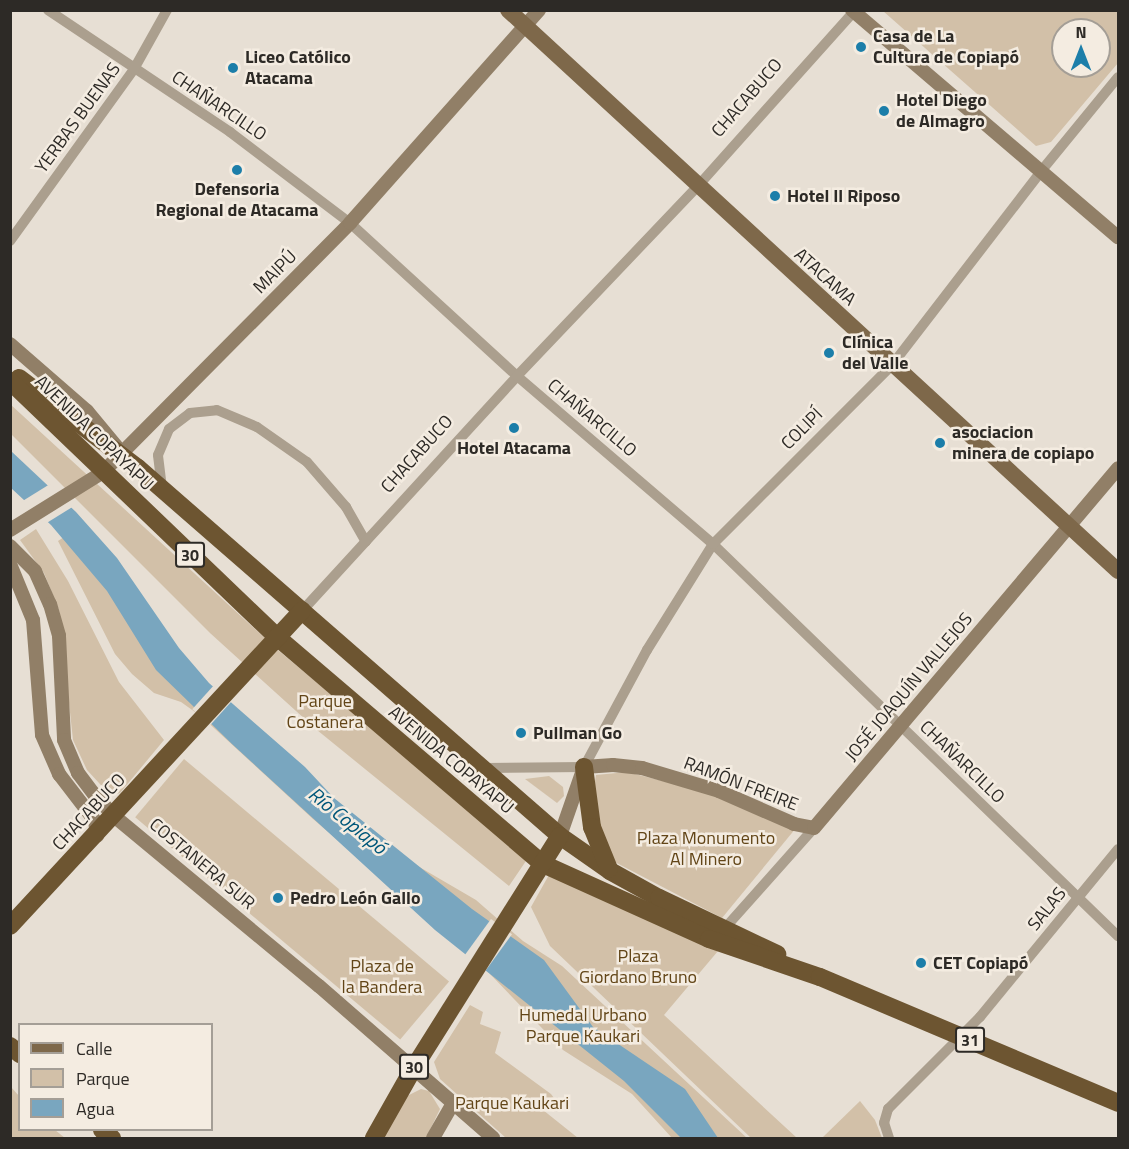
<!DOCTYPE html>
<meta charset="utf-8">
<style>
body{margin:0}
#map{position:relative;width:1129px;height:1149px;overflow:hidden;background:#e7dfd4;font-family:"Titillium Web",sans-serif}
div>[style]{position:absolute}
.green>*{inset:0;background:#d2c0a8;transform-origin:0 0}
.water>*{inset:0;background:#79a6bf}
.pier>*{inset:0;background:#e7dfd4;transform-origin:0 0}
.street>*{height:10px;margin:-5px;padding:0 5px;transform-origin:5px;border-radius:5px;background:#ab9f8e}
.secondary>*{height:14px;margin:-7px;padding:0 7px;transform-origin:7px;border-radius:7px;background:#917f67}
.primary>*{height:16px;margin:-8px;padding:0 8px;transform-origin:8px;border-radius:8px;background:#7e684a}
.highway>*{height:18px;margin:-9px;padding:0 9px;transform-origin:9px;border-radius:9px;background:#6d5531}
.dots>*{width:16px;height:16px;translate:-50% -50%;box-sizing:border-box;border:3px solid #f4ece1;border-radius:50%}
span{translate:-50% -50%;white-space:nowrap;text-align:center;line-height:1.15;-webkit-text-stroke:5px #f4ece1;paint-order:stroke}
.shield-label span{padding:2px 4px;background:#f4ece1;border:2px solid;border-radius:4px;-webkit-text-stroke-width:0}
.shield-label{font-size:16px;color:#2d2a26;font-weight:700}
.poi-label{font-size:18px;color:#2d2a26;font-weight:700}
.left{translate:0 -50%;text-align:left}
.street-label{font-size:18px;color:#2d2a26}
.park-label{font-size:18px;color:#624517}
.water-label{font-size:20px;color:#00577a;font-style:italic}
.frame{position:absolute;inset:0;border:12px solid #2d2a26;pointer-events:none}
.legend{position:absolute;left:18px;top:1023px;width:195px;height:108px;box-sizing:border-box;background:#f4ece1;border:2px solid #a49e96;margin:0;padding:8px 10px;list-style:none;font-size:18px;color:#2d2a26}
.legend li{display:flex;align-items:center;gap:12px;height:30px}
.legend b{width:30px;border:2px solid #a49e96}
.north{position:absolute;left:1051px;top:18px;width:60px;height:60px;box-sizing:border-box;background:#f4ece1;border:2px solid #a49e96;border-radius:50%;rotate:0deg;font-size:16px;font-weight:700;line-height:24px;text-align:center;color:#2d2a26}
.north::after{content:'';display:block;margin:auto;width:21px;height:27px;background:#1c7ea9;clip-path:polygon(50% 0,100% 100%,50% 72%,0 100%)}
</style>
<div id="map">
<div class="green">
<i style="clip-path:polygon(evenodd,883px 11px,1118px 11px,1118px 63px,1051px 142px,1036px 146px,883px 11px,1063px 30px,1099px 30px,1099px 66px,1063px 66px,1063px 30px)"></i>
<i style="clip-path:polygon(10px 404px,279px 651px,528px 858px,509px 886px,317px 730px,210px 633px,11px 434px)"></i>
<i style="clip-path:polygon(85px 523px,172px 660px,311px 782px,416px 865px,476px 900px,523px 941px,562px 966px,747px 1138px,672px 1138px,632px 1094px,563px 1050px,467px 950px,313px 819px,202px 717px,181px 702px,154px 693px,132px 674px,115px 654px,58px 541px)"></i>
<i style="clip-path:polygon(36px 529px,68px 581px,119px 682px,164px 740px,120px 793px,111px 796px,87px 770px,73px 740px,59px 610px,44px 573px,20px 540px)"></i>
<i style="left:184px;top:759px;width:346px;height:76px;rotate:40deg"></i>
<i style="clip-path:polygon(627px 772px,743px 801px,796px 828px,722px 918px,609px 859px,593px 793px,596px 775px)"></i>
<i style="clip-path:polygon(549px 776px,563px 787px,564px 796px,557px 803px,525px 779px)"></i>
<i style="clip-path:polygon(550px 873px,718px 951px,664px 1015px,797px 1138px,751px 1138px,550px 946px,531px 907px)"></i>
<i style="clip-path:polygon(470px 1005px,483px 1012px,480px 1024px,501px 1032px,495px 1053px,551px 1094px,554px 1098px,543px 1110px,578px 1138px,506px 1138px,440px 1079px,434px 1062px)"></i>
<i style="clip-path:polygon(11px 1087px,19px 1096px,20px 1130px,55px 1130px,65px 1138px,11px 1138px)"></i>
<i style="clip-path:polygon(421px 1089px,429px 1091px,440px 1109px,426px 1138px,382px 1138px,407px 1096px)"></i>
<i style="clip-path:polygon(860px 1101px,875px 1120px,882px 1138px,822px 1138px)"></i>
</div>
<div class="water">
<i style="clip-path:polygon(11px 451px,76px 512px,117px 558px,179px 648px,209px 683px,305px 767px,334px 798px,472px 909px,544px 960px,593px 1027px,685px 1089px,718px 1138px,681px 1138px,624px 1081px,435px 930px,232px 744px,156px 670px,107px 591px,51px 525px,11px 488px)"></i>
</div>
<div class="pier">
<i style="clip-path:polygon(50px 484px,74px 506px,45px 524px,21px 502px)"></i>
<i style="left:215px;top:684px;width:24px;height:34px;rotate:42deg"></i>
<i style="left:491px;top:919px;width:26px;height:46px;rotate:36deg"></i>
</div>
<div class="street">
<i style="left:48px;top:10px;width:219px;rotate:33.8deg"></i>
<i style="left:230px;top:132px;width:151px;rotate:37.2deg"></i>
<i style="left:350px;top:223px;width:226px;rotate:42.5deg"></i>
<i style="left:517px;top:376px;width:258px;rotate:40.6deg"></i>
<i style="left:713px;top:544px;width:564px;rotate:44.07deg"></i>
<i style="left:10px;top:241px;width:212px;rotate:-54.2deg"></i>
<i style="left:134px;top:69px;width:68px;rotate:-60.8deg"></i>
<i style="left:162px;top:488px;width:33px;rotate:-97deg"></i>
<i style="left:158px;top:455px;width:28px;rotate:-67deg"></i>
<i style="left:169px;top:429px;width:26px;rotate:-37deg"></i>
<i style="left:190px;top:413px;width:27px;rotate:-6deg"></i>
<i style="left:217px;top:410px;width:43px;rotate:23deg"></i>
<i style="left:257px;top:427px;width:61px;rotate:35deg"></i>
<i style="left:307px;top:462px;width:60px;rotate:49.1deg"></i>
<i style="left:346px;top:507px;width:40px;rotate:60.3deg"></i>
<i style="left:302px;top:611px;width:319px;rotate:-47.5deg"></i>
<i style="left:517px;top:376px;width:261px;rotate:-46.4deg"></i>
<i style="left:697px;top:187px;width:237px;rotate:-48.2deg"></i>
<i style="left:484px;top:768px;width:100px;rotate:-0.6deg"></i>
<i style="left:584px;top:767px;width:133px;rotate:-61.7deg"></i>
<i style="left:647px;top:650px;width:125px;rotate:-58.1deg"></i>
<i style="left:713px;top:544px;width:253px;rotate:-45deg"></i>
<i style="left:892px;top:365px;width:246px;rotate:-52.4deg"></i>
<i style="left:1042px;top:170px;width:120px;rotate:-50.7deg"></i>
<i style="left:725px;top:928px;width:134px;rotate:-48.3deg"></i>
<i style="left:889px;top:1138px;width:16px;rotate:-108deg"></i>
<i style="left:884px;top:1123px;width:15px;rotate:-74deg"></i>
<i style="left:888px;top:1109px;width:130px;rotate:-45deg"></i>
<i style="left:980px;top:1017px;width:217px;rotate:-50.6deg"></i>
</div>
<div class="secondary">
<i style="left:852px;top:10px;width:350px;rotate:40.5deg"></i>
<i style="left:10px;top:344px;width:102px;rotate:41deg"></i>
<i style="left:87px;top:411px;width:47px;rotate:50.2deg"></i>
<i style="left:10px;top:530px;width:110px;rotate:-31.9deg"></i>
<i style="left:103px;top:472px;width:351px;rotate:-45.2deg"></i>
<i style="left:350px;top:223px;width:285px;rotate:-48.4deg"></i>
<i style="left:10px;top:546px;width:35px;rotate:45deg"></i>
<i style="left:35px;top:571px;width:36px;rotate:66deg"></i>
<i style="left:50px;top:604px;width:33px;rotate:74deg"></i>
<i style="left:59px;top:636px;width:104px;rotate:87.2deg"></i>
<i style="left:64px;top:740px;width:36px;rotate:67deg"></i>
<i style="left:78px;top:773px;width:26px;rotate:53deg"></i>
<i style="left:94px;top:794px;width:30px;rotate:48deg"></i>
<i style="left:114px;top:816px;width:266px;rotate:39.7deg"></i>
<i style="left:319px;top:986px;width:231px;rotate:41.1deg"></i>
<i style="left:10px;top:564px;width:61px;rotate:67.7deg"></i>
<i style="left:33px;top:620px;width:115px;rotate:85.5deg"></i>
<i style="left:42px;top:735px;width:43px;rotate:66.4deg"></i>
<i style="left:59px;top:774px;width:59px;rotate:52.5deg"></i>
<i style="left:95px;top:821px;width:15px;rotate:82deg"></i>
<i style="left:560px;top:836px;width:73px;rotate:-70.8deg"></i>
<i style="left:584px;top:767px;width:29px;rotate:-4deg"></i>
<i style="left:613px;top:765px;width:29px;rotate:6deg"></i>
<i style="left:642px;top:768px;width:80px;rotate:16.6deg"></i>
<i style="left:719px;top:791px;width:82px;rotate:23.7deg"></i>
<i style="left:794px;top:824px;width:20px;rotate:11deg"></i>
<i style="left:814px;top:828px;width:471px;rotate:-49.8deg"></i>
<i style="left:433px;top:1138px;width:38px;rotate:-60deg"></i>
</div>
<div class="primary">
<i style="left:508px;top:10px;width:829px;rotate:42.6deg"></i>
</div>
<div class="highway">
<i style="left:19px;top:378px;width:149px;rotate:37.1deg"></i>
<i style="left:138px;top:468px;width:560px;rotate:41.09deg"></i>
<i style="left:560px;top:836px;width:61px;rotate:35deg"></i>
<i style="left:610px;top:871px;width:56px;rotate:28.9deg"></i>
<i style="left:659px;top:898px;width:131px;rotate:25.4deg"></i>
<i style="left:10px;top:381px;width:370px;rotate:43.8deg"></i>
<i style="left:277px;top:637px;width:350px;rotate:40.5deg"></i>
<i style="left:543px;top:864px;width:182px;rotate:24.3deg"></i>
<i style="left:709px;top:939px;width:117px;rotate:18.9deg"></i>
<i style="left:820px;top:977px;width:324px;rotate:22.9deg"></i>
<i style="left:584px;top:767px;width:61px;rotate:82.4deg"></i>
<i style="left:592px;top:827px;width:45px;rotate:68deg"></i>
<i style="left:10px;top:926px;width:430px;rotate:-47.2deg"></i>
<i style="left:10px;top:1046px;width:13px;rotate:39deg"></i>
<i style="left:102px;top:1130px;width:13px;rotate:39deg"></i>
<i style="left:374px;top:1138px;width:79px;rotate:-60.5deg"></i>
<i style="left:413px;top:1069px;width:275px;rotate:-57.8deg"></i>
</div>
<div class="dots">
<i style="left:861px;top:47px;background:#1c7ea9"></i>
<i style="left:233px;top:68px;background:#1c7ea9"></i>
<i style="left:884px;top:111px;background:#1c7ea9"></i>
<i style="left:237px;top:170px;background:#1c7ea9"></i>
<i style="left:775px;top:196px;background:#1c7ea9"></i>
<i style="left:829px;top:353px;background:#1c7ea9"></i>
<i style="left:514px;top:428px;background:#1c7ea9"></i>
<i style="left:940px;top:443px;background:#1c7ea9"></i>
<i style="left:521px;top:733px;background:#1c7ea9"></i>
<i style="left:278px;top:898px;background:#1c7ea9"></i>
<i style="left:921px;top:963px;background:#1c7ea9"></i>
</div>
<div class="shield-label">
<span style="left:190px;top:555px">30</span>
<span style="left:970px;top:1040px">31</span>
<span style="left:414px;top:1067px">30</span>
</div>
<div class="poi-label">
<span class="left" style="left:873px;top:47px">Casa de La<br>Cultura de Copiapó</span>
<span class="left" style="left:245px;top:68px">Liceo Católico<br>Atacama</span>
<span class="left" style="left:896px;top:111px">Hotel Diego<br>de Almagro</span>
<span style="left:237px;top:200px">Defensoria<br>Regional de Atacama</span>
<span class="left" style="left:787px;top:196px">Hotel Il Riposo</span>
<span class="left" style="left:842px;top:353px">Clínica<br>del Valle</span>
<span class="left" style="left:952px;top:443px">asociacion<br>minera de copiapo</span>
<span style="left:514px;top:448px">Hotel Atacama</span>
<span class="left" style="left:533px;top:733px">Pullman Go</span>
<span class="left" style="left:290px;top:898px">Pedro León Gallo</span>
<span class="left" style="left:933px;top:963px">CET Copiapó</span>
</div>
<div class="street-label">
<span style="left:747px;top:98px;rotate:-49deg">CHACABUCO</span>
<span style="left:219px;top:106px;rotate:34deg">CHAÑARCILLO</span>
<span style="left:78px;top:118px;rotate:-54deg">YERBAS BUENAS</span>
<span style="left:275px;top:272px;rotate:-45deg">MAIPÚ</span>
<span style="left:825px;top:277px;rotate:42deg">ATACAMA</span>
<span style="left:592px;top:418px;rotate:40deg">CHAÑARCILLO</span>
<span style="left:802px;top:429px;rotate:-45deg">COLIPÍ</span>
<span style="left:94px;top:433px;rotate:44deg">AVENIDA COPAYAPU</span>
<span style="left:417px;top:454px;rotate:-48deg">CHACABUCO</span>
<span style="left:909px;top:687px;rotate:-50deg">JOSÉ JOAQUÍN VALLEJOS</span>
<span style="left:451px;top:760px;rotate:40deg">AVENIDA COPAYAPU</span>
<span style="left:962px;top:762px;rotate:44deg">CHAÑARCILLO</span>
<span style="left:741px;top:784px;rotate:21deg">RAMÓN FREIRE</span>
<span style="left:89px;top:812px;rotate:-47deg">CHACABUCO</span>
<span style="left:202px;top:864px;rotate:40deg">COSTANERA SUR</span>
<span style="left:1047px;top:909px;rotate:-51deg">SALAS</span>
</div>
<div class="park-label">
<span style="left:325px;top:712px">Parque<br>Costanera</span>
<span style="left:706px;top:849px">Plaza Monumento<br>Al Minero</span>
<span style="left:638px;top:967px">Plaza<br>Giordano Bruno</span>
<span style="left:382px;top:977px">Plaza de<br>la Bandera</span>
<span style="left:583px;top:1026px">Humedal Urbano<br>Parque Kaukari</span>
<span style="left:512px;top:1103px">Parque Kaukari</span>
</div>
<div class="water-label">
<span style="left:348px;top:820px;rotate:39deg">Río Copiapó</span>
</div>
<div class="frame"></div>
<ul class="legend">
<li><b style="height:8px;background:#7e684a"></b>Calle</li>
<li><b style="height:16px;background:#d2c0a8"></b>Parque</li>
<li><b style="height:16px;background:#79a6bf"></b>Agua</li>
</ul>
<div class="north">N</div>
</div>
